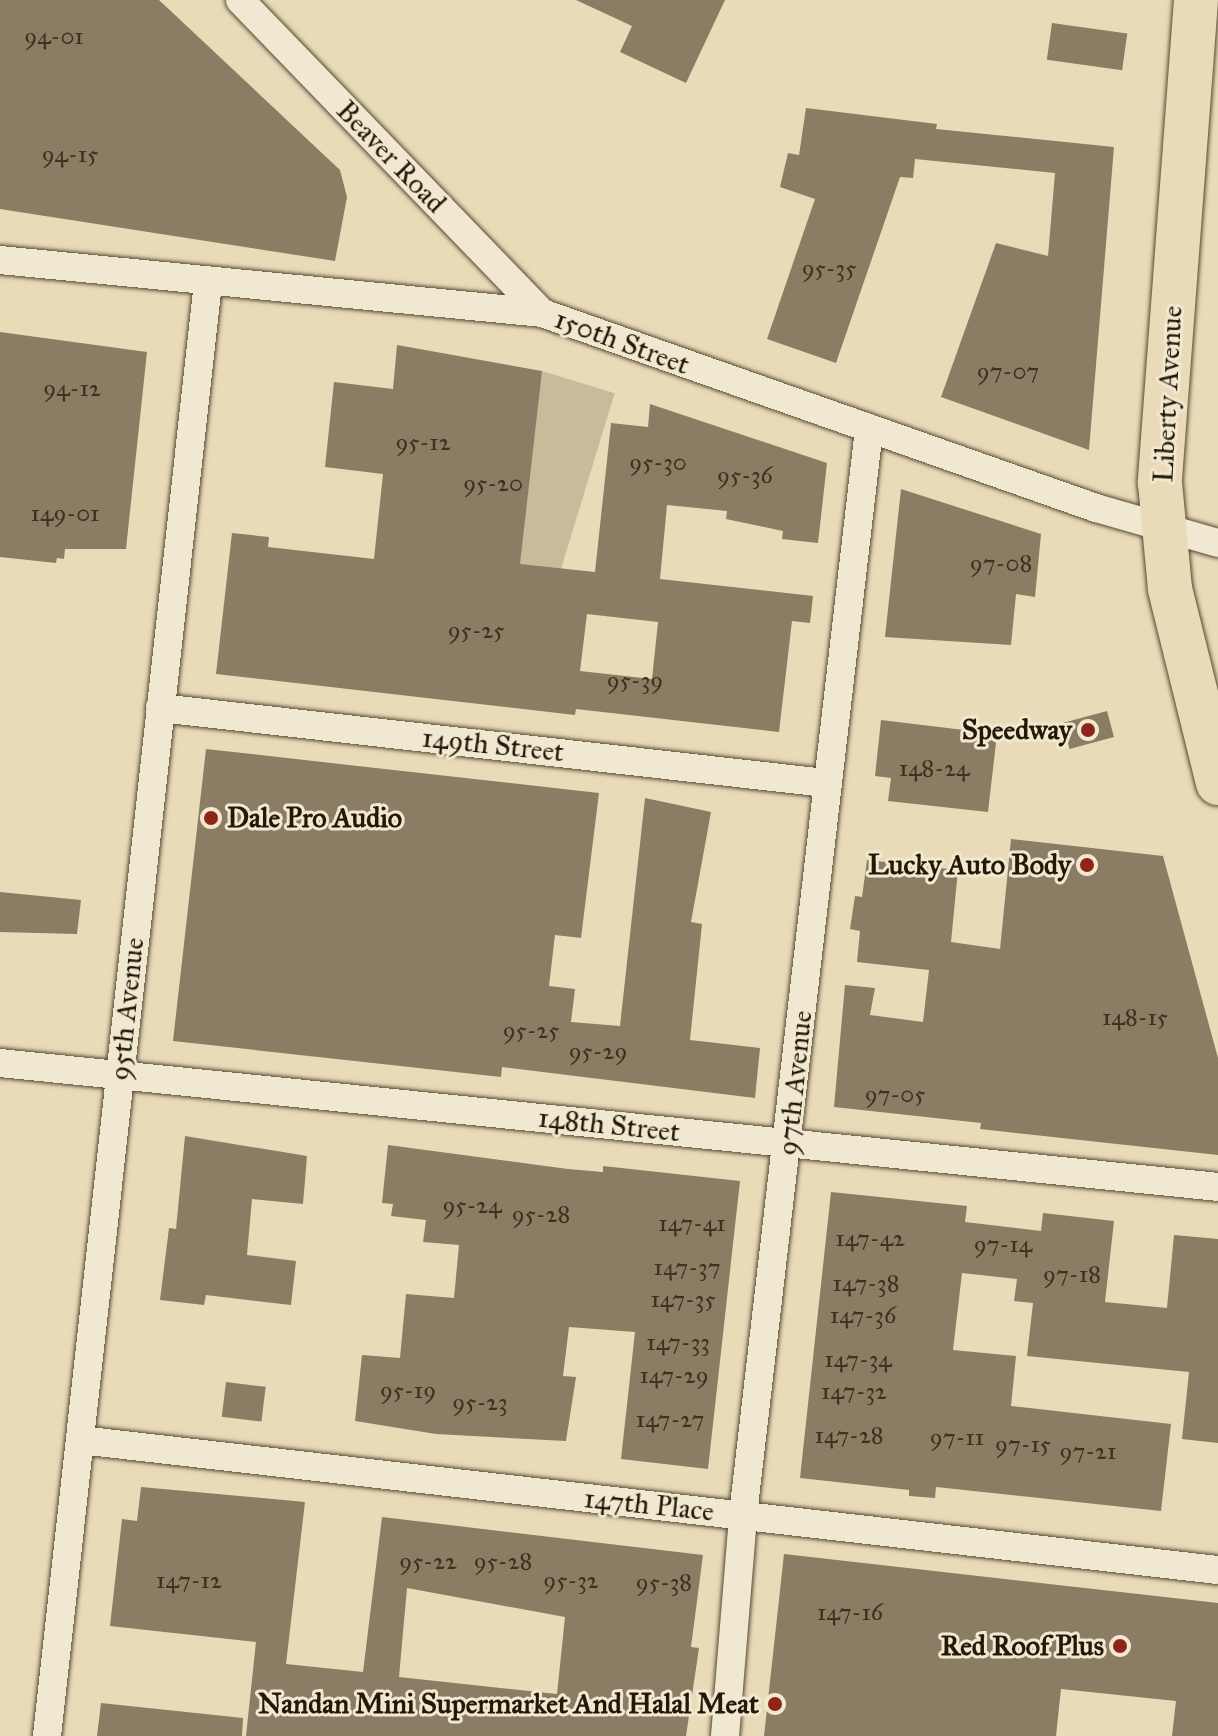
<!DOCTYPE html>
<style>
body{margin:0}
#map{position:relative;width:1218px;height:1736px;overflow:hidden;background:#e9dbb8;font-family:"IM FELL Great Primer",serif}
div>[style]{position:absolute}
.green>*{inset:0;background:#c8ba9a;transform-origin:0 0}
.building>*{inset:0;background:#8a7d63;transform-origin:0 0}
.roads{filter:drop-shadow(0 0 2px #554933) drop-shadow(0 0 2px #554933)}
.street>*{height:28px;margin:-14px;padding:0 14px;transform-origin:14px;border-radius:14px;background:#f1e8d1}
.primary>*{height:44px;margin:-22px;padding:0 22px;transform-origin:22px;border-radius:22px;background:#e9dbb8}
.dots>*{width:22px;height:22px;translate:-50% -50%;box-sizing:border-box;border:4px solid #f1e8d1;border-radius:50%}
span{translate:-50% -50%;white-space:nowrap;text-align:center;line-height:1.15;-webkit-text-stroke:6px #f1e8d1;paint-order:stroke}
.number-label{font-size:24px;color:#3e311e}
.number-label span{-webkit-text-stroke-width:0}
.street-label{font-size:28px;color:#241807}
.poi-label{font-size:28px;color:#241807;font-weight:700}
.right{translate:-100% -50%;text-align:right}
.left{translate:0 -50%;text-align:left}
</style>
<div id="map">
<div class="green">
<i style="left:542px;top:371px;width:76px;height:194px;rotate:17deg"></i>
</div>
<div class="building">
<i style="clip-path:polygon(0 0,159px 0,340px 170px,347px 197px,335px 261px,0 209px)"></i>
<i style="clip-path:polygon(576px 0,725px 0,686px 83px,620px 52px,632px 26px)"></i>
<i style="left:1052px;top:23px;width:76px;height:37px;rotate:8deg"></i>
<i style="clip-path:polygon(806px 108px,937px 124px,936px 129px,1114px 147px,1089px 450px,941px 397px,996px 243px,1048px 256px,1055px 173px,915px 159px,913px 178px,900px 177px,836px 363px,767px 339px,815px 199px,780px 187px,788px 153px,799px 155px)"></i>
<i style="clip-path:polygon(0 332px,147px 352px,126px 549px,65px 549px,64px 559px,57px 558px,56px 563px,0 557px)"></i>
<i style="clip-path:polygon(evenodd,397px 345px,542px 371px,520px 564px,595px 572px,611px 423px,648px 427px,650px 404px,827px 463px,818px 543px,782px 539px,783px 531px,726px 519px,727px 511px,667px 505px,660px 579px,813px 596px,810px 623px,792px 621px,779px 732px,576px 709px,575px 715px,216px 674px,232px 533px,269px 537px,268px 547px,374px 559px,383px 474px,325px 467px,334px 382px,393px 389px,397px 345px,587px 614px,658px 622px,652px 679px,580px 671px,587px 614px)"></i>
<i style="clip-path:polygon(901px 489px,1041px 534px,1035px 597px,1016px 594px,1011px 645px,885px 637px)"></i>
<i style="left:1107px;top:711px;width:27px;height:46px;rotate:75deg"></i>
<i style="clip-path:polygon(881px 720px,997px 734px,988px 812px,888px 801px,891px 778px,875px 776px)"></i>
<i style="clip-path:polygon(206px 749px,599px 793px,581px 938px,555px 935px,549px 986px,575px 989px,571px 1022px,620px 1026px,645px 798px,711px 812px,691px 922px,702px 924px,690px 1040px,760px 1048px,755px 1098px,502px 1067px,501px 1077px,173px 1041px)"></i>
<i style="clip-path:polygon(1011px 839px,1163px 856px,1218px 1058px,1218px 1155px,980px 1129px,981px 1123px,834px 1107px,845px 985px,875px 988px,870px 1015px,923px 1022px,929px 970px,857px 962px,860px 931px,850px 929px,855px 896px,862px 897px,867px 860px,958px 870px,951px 942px,1000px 949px)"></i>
<i style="clip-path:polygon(0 892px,81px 900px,77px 934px,0 932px)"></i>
<i style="clip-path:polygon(185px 1136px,307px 1156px,303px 1204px,252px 1199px,247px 1255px,296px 1261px,291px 1305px,206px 1295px,204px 1305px,160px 1300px,169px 1228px,176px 1229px)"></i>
<i style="clip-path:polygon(388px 1145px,568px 1169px,603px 1172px,603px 1166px,740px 1181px,708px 1469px,621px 1459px,635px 1332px,569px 1327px,563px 1376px,576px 1377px,566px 1441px,436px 1434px,355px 1421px,362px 1355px,400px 1358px,406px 1294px,454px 1298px,459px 1245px,423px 1242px,426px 1220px,391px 1216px,393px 1204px,382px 1203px)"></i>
<i style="clip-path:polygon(831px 1192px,967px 1206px,965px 1222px,1041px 1231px,1043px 1213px,1114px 1221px,1105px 1302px,1167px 1308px,1174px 1235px,1218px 1239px,1218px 1443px,1182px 1439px,1189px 1372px,1027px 1356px,1033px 1303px,1014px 1301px,1017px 1279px,962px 1273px,953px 1350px,1016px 1356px,1011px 1406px,1171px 1424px,1161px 1511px,936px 1487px,935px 1498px,909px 1496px,909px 1490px,800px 1478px)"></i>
<i style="left:226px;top:1382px;width:40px;height:35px;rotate:7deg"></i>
<i style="clip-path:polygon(evenodd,141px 1487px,305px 1502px,286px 1664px,363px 1672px,382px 1517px,703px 1555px,691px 1647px,699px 1648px,686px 1736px,246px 1736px,256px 1642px,110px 1626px,122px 1519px,137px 1521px,141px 1487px,407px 1588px,565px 1617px,557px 1694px,399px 1677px,407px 1588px)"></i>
<i style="clip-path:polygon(784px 1554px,1218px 1603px,1218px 1736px,1172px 1736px,1176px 1701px,1061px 1689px,1056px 1736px,764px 1736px)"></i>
<i style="clip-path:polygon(101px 1703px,243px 1718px,242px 1736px,97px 1736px)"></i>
</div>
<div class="roads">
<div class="street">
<i style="left:240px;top:0;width:435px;rotate:46deg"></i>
<i style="left:0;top:260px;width:545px;rotate:5.58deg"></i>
<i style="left:542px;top:313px;width:587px;rotate:19.39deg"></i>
<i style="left:1096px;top:508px;width:127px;rotate:16deg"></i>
<i style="left:160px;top:708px;width:670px;rotate:6.43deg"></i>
<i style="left:0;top:1063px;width:1224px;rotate:5.81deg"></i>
<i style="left:80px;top:1440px;width:1145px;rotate:6.52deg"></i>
<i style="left:47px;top:1736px;width:1463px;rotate:-83.68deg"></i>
<i style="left:725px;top:1736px;width:222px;rotate:-85.3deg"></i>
<i style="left:743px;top:1515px;width:1092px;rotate:-83.38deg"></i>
</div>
<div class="primary">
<i style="left:1196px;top:0;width:484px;rotate:94.3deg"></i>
<i style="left:1160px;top:483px;width:106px;rotate:84.6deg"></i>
<i style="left:1170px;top:589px;width:200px;rotate:76.1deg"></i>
</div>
</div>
<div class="dots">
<i style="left:1088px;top:730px;background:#8f2418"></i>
<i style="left:211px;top:818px;background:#8f2418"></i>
<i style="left:1087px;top:865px;background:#8f2418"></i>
<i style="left:1120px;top:1646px;background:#8f2418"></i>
<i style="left:775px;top:1704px;background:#8f2418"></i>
</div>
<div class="number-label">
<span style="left:54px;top:37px">94-01</span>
<span style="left:70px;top:155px">94-15</span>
<span style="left:829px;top:269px">95-35</span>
<span style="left:1008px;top:372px">97-07</span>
<span style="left:72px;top:389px">94-12</span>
<span style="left:423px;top:443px">95-12</span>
<span style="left:658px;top:463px">95-30</span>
<span style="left:745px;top:476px">95-36</span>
<span style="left:493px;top:484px">95-20</span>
<span style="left:65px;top:514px">149-01</span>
<span style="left:1001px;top:564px">97-08</span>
<span style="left:476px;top:631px">95-25</span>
<span style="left:635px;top:681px">95-39</span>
<span style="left:934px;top:769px">148-24</span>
<span style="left:1135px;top:1018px">148-15</span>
<span style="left:531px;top:1031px">95-25</span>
<span style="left:598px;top:1052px">95-29</span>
<span style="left:895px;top:1095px">97-05</span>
<span style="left:472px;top:1206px">95-24</span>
<span style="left:541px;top:1215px">95-28</span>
<span style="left:692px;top:1224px">147-41</span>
<span style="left:870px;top:1239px">147-42</span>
<span style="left:1003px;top:1245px">97-14</span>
<span style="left:687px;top:1268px">147-37</span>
<span style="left:1072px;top:1275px">97-18</span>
<span style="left:866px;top:1284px">147-38</span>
<span style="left:683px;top:1300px">147-35</span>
<span style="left:863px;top:1316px">147-36</span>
<span style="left:678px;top:1343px">147-33</span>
<span style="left:858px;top:1360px">147-34</span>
<span style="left:674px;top:1376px">147-29</span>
<span style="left:408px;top:1391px">95-19</span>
<span style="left:854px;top:1392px">147-32</span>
<span style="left:480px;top:1403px">95-23</span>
<span style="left:670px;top:1420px">147-27</span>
<span style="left:849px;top:1436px">147-28</span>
<span style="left:957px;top:1438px">97-11</span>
<span style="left:1023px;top:1445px">97-15</span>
<span style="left:1088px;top:1452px">97-21</span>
<span style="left:428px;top:1562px">95-22</span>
<span style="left:503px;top:1562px">95-28</span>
<span style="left:189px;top:1581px">147-12</span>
<span style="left:571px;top:1581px">95-32</span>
<span style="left:664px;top:1583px">95-38</span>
<span style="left:850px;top:1613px">147-16</span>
</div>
<div class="street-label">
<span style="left:391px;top:157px;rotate:46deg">Beaver Road</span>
<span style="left:622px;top:342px;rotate:20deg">150th Street</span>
<span style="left:1168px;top:394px;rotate:-87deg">Liberty Avenue</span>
<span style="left:493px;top:745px;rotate:6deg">149th Street</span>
<span style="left:127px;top:1009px;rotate:-84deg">95th Avenue</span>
<span style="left:795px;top:1083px;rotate:-84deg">97th Avenue</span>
<span style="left:609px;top:1125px;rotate:6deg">148th Street</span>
<span style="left:649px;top:1505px;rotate:6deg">147th Place</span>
</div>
<div class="poi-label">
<span class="right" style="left:1072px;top:730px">Speedway</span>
<span class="left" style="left:227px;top:818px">Dale Pro Audio</span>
<span class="right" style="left:1071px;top:865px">Lucky Auto Body</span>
<span class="right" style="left:1104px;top:1646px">Red Roof Plus</span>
<span class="right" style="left:759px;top:1704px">Nandan Mini Supermarket And Halal Meat</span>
</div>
</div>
